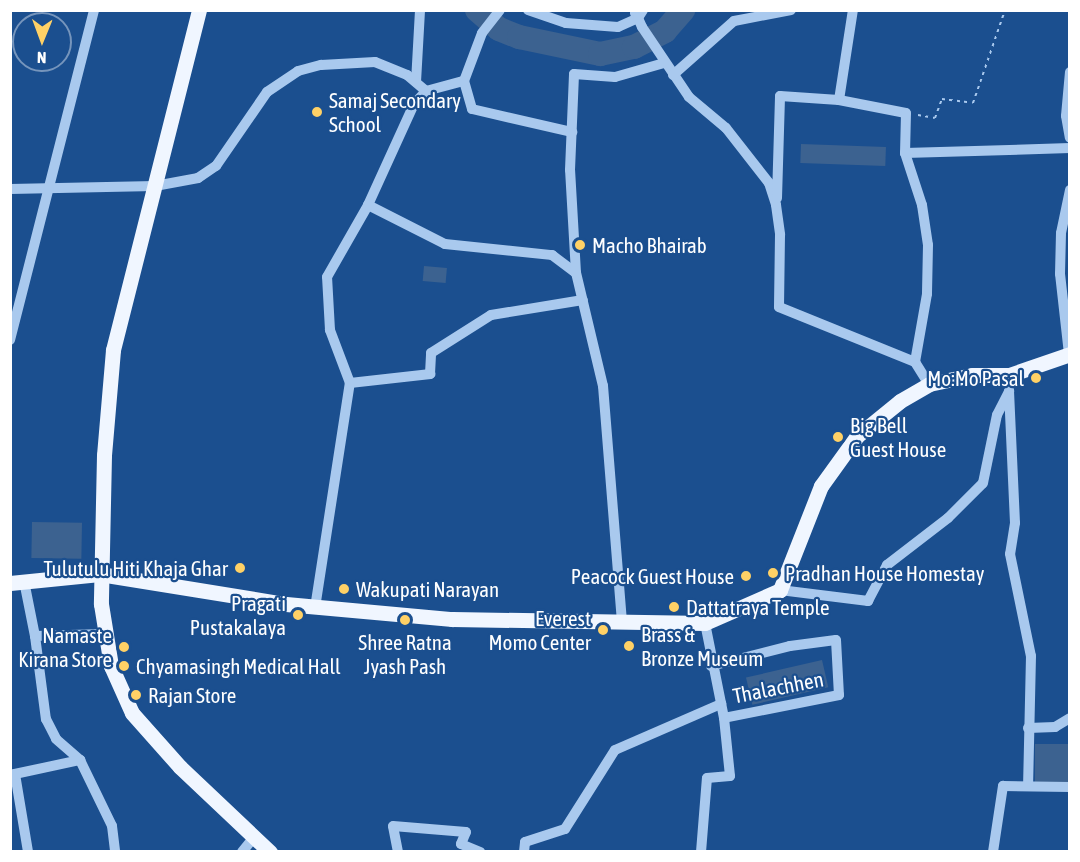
<!DOCTYPE html>
<style>
body{margin:0}
#map{position:relative;width:1080px;height:862px;overflow:hidden;background:#1b4f8f;font-family:"Asap Condensed",sans-serif}
div>[style]{position:absolute}
.water>*{inset:0;background:#3c6290;transform-origin:0 0}
.river>*{height:24px;margin:-12px;padding:0 12px;transform-origin:12px;border-radius:12px;background:#3c6290}
.path>*{height:2px;margin-top:-1px;transform-origin:0;background:repeating-linear-gradient(90deg,#a9c9ee 0 3px,transparent 0 7.5px)}
.minor>*{height:10px;margin:-5px;padding:0 5px;transform-origin:5px;border-radius:5px;background:#a9c9ee}
.major>*{height:15px;margin:-7.5px;padding:0 7.5px;transform-origin:7.5px;border-radius:7.5px;background:#f0f6ff}
.dots>*{width:16px;height:16px;translate:-50% -50%;box-sizing:border-box;border:3px solid #1b4f8f;border-radius:50%}
span{translate:-50% -50%;white-space:nowrap;text-align:center;line-height:1.15;-webkit-text-stroke:4.5px #1b4f8f;paint-order:stroke}
.poi-label{font-size:21px;color:#fff}
.left{translate:0 -50%;text-align:left}
.right{translate:-100% -50%;text-align:right}
.street-label{font-size:21px;color:#fff}
.frame{position:absolute;inset:0;border:12px solid #fff;pointer-events:none}
.north{position:absolute;left:12px;top:12px;width:60px;height:60px;box-sizing:border-box;background:#1b4f8f;border:2px solid #7695bc;border-radius:50%;rotate:181deg;font-size:16px;font-weight:700;line-height:24px;text-align:center;color:#fff}
.north::after{content:'';display:block;margin:auto;width:21px;height:27px;background:#ffd166;clip-path:polygon(50% 0,100% 100%,50% 72%,0 100%)}
</style>
<div id="map">
<div class="water">
<i style="left:801px;top:144px;width:85px;height:19px;rotate:2deg"></i>
<i style="left:424px;top:266px;width:23px;height:15px;rotate:5deg"></i>
<i style="left:32px;top:522px;width:50px;height:36px;rotate:1deg"></i>
<i style="left:822px;top:660px;width:28px;height:78px;rotate:77deg"></i>
<i style="left:1035px;top:744px;width:34px;height:39px"></i>
</div>
<div class="river">
<i style="left:477px;top:10px;width:29px;rotate:41deg"></i>
<i style="left:499px;top:29px;width:22px;rotate:22deg"></i>
<i style="left:519px;top:37px;width:83px;rotate:11.9deg"></i>
<i style="left:600px;top:54px;width:35px;rotate:-12deg"></i>
<i style="left:634px;top:47px;width:35px;rotate:-27deg"></i>
<i style="left:665px;top:31px;width:28px;rotate:-49deg"></i>
</div>
<div class="path">
<i style="left:918px;top:115px;width:17px;rotate:10deg"></i>
<i style="left:935px;top:118px;width:20px;rotate:-70deg"></i>
<i style="left:942px;top:99px;width:31px;rotate:7deg"></i>
<i style="left:973px;top:103px;width:98px;rotate:-71deg"></i>
</div>
<div class="minor">
<i style="left:528px;top:10px;width:40px;rotate:18.9deg"></i>
<i style="left:566px;top:23px;width:52px;rotate:4.4deg"></i>
<i style="left:618px;top:27px;width:22px;rotate:-24deg"></i>
<i style="left:638px;top:18px;width:6px;rotate:-121deg"></i>
<i style="left:643px;top:10px;width:9px;rotate:122deg"></i>
<i style="left:638px;top:18px;width:10px;rotate:66deg"></i>
<i style="left:642px;top:27px;width:84px;rotate:56.1deg"></i>
<i style="left:689px;top:97px;width:48px;rotate:40deg"></i>
<i style="left:726px;top:128px;width:70px;rotate:52deg"></i>
<i style="left:769px;top:183px;width:23px;rotate:72deg"></i>
<i style="left:776px;top:205px;width:30px;rotate:82deg"></i>
<i style="left:780px;top:235px;width:72px;rotate:90.8deg"></i>
<i style="left:779px;top:307px;width:147px;rotate:22deg"></i>
<i style="left:915px;top:362px;width:26px;rotate:58deg"></i>
<i style="left:1070px;top:72px;width:44px;rotate:95.2deg"></i>
<i style="left:1066px;top:116px;width:22px;rotate:80deg"></i>
<i style="left:673px;top:75px;width:81px;rotate:-41.5deg"></i>
<i style="left:734px;top:21px;width:58px;rotate:-10.9deg"></i>
<i style="left:464px;top:81px;width:29px;rotate:74deg"></i>
<i style="left:472px;top:109px;width:103px;rotate:13deg"></i>
<i style="left:416px;top:82px;width:72px;rotate:-86.8deg"></i>
<i style="left:839px;top:100px;width:91px;rotate:-81.2deg"></i>
<i style="left:905px;top:153px;width:165px;rotate:-1.7deg"></i>
<i style="left:10px;top:189px;width:145px;rotate:-1.2deg"></i>
<i style="left:155px;top:186px;width:44px;rotate:-10.5deg"></i>
<i style="left:198px;top:178px;width:22px;rotate:-34deg"></i>
<i style="left:216px;top:166px;width:90px;rotate:-55.4deg"></i>
<i style="left:267px;top:92px;width:37px;rotate:-34deg"></i>
<i style="left:298px;top:71px;width:24px;rotate:-15deg"></i>
<i style="left:321px;top:65px;width:54px;rotate:-3.2deg"></i>
<i style="left:375px;top:62px;width:35px;rotate:22deg"></i>
<i style="left:407px;top:75px;width:25px;rotate:40deg"></i>
<i style="left:777px;top:198px;width:102px;rotate:-88.3deg"></i>
<i style="left:780px;top:96px;width:59px;rotate:3.9deg"></i>
<i style="left:839px;top:100px;width:68px;rotate:11deg"></i>
<i style="left:906px;top:113px;width:40px;rotate:91.4deg"></i>
<i style="left:905px;top:153px;width:55px;rotate:71.9deg"></i>
<i style="left:922px;top:205px;width:40px;rotate:81.5deg"></i>
<i style="left:928px;top:245px;width:49px;rotate:91.2deg"></i>
<i style="left:927px;top:294px;width:69px;rotate:100deg"></i>
<i style="left:368px;top:205px;width:86px;rotate:26.9deg"></i>
<i style="left:445px;top:244px;width:108px;rotate:5.9deg"></i>
<i style="left:552px;top:255px;width:30px;rotate:37deg"></i>
<i style="left:10px;top:340px;width:341px;rotate:-75.7deg"></i>
<i style="left:1069px;top:354px;width:81px;rotate:-96.4deg"></i>
<i style="left:1060px;top:274px;width:41px;rotate:-88.6deg"></i>
<i style="left:1061px;top:233px;width:44px;rotate:-78.2deg"></i>
<i style="left:350px;top:383px;width:81px;rotate:-6.4deg"></i>
<i style="left:430px;top:374px;width:21px;rotate:-87deg"></i>
<i style="left:431px;top:353px;width:71px;rotate:-32.3deg"></i>
<i style="left:491px;top:315px;width:93px;rotate:-9.3deg"></i>
<i style="left:1009px;top:391px;width:132px;rotate:87.4deg"></i>
<i style="left:1015px;top:523px;width:31px;rotate:99deg"></i>
<i style="left:1010px;top:554px;width:104px;rotate:78.4deg"></i>
<i style="left:1031px;top:656px;width:130px;rotate:91.3deg"></i>
<i style="left:24px;top:581px;width:56px;rotate:78.7deg"></i>
<i style="left:35px;top:636px;width:69px;rotate:-1.7deg"></i>
<i style="left:780px;top:590px;width:89px;rotate:7.1deg"></i>
<i style="left:868px;top:601px;width:41px;rotate:-62.2deg"></i>
<i style="left:887px;top:565px;width:77px;rotate:-37.6deg"></i>
<i style="left:948px;top:518px;width:49px;rotate:-45deg"></i>
<i style="left:983px;top:483px;width:69px;rotate:-78.4deg"></i>
<i style="left:997px;top:415px;width:27px;rotate:-63deg"></i>
<i style="left:315px;top:608px;width:228px;rotate:-81.2deg"></i>
<i style="left:350px;top:383px;width:57px;rotate:-110.7deg"></i>
<i style="left:330px;top:330px;width:53px;rotate:-93.2deg"></i>
<i style="left:327px;top:277px;width:83px;rotate:-60.3deg"></i>
<i style="left:368px;top:205px;width:111px;rotate:-65.5deg"></i>
<i style="left:414px;top:104px;width:18px;rotate:-47deg"></i>
<i style="left:426px;top:91px;width:39px;rotate:-15deg"></i>
<i style="left:464px;top:81px;width:51px;rotate:-69.4deg"></i>
<i style="left:482px;top:33px;width:29px;rotate:-52deg"></i>
<i style="left:622px;top:622px;width:237px;rotate:-94.6deg"></i>
<i style="left:603px;top:386px;width:116px;rotate:-103.4deg"></i>
<i style="left:576px;top:273px;width:103px;rotate:-93.3deg"></i>
<i style="left:570px;top:170px;width:96px;rotate:-87.6deg"></i>
<i style="left:574px;top:74px;width:41px;rotate:4.2deg"></i>
<i style="left:615px;top:77px;width:51px;rotate:-15.9deg"></i>
<i style="left:35px;top:636px;width:84px;rotate:82.5deg"></i>
<i style="left:46px;top:719px;width:22px;rotate:63deg"></i>
<i style="left:56px;top:739px;width:32px;rotate:41deg"></i>
<i style="left:80px;top:760px;width:73px;rotate:64.1deg"></i>
<i style="left:112px;top:826px;width:26px;rotate:83deg"></i>
<i style="left:711px;top:666px;width:81px;rotate:-14.2deg"></i>
<i style="left:790px;top:646px;width:46px;rotate:-7.4deg"></i>
<i style="left:836px;top:640px;width:55px;rotate:86.9deg"></i>
<i style="left:839px;top:695px;width:117px;rotate:168.7deg"></i>
<i style="left:1028px;top:728px;width:27px;rotate:-2deg"></i>
<i style="left:1055px;top:727px;width:17px;rotate:-31deg"></i>
<i style="left:15px;top:774px;width:79px;rotate:80.5deg"></i>
<i style="left:10px;top:775px;width:72px;rotate:-12.1deg"></i>
<i style="left:242px;top:852px;width:19px;rotate:-51deg"></i>
<i style="left:398px;top:852px;width:26px;rotate:-101deg"></i>
<i style="left:393px;top:826px;width:73px;rotate:4.7deg"></i>
<i style="left:466px;top:832px;width:13px;rotate:113deg"></i>
<i style="left:461px;top:844px;width:21px;rotate:23deg"></i>
<i style="left:524px;top:852px;width:10px;rotate:-84deg"></i>
<i style="left:525px;top:842px;width:42px;rotate:-18deg"></i>
<i style="left:565px;top:829px;width:93px;rotate:-57.7deg"></i>
<i style="left:615px;top:750px;width:116px;rotate:-23.5deg"></i>
<i style="left:701px;top:852px;width:74px;rotate:-85.4deg"></i>
<i style="left:707px;top:778px;width:23px;rotate:-5deg"></i>
<i style="left:730px;top:776px;width:58px;rotate:-95.9deg"></i>
<i style="left:724px;top:718px;width:97px;rotate:-101.3deg"></i>
<i style="left:993px;top:852px;width:67px;rotate:-81.4deg"></i>
<i style="left:1003px;top:786px;width:67px;rotate:0.9deg"></i>
</div>
<div class="major">
<i style="left:199px;top:10px;width:351px;rotate:104.2deg"></i>
<i style="left:113px;top:350px;width:105px;rotate:94.9deg"></i>
<i style="left:104px;top:455px;width:149px;rotate:91.2deg"></i>
<i style="left:101px;top:604px;width:63px;rotate:80.8deg"></i>
<i style="left:111px;top:666px;width:51px;rotate:65.9deg"></i>
<i style="left:132px;top:713px;width:72px;rotate:48.4deg"></i>
<i style="left:180px;top:767px;width:124px;rotate:43.4deg"></i>
<i style="left:10px;top:583px;width:90px;rotate:-5.7deg"></i>
<i style="left:100px;top:574px;width:188px;rotate:9.2deg"></i>
<i style="left:286px;top:604px;width:167px;rotate:5.2deg"></i>
<i style="left:452px;top:619px;width:253px;rotate:0.9deg"></i>
<i style="left:705px;top:623px;width:82px;rotate:-23.7deg"></i>
<i style="left:780px;top:590px;width:112px;rotate:-68.5deg"></i>
<i style="left:821px;top:486px;width:62px;rotate:-54.2deg"></i>
<i style="left:857px;top:436px;width:55px;rotate:-39.1deg"></i>
<i style="left:900px;top:401px;width:34px;rotate:-30deg"></i>
<i style="left:929px;top:384px;width:44px;rotate:-11.8deg"></i>
<i style="left:972px;top:375px;width:37px"></i>
<i style="left:1009px;top:375px;width:65px;rotate:-19deg"></i>
</div>
<div class="dots">
<i style="left:317px;top:112px;background:#ffd166"></i>
<i style="left:580px;top:245px;background:#ffd166"></i>
<i style="left:1036px;top:378px;background:#ffd166"></i>
<i style="left:838px;top:437px;background:#ffd166"></i>
<i style="left:240px;top:568px;background:#ffd166"></i>
<i style="left:773px;top:573px;background:#ffd166"></i>
<i style="left:746px;top:576px;background:#ffd166"></i>
<i style="left:344px;top:589px;background:#ffd166"></i>
<i style="left:674px;top:607px;background:#ffd166"></i>
<i style="left:298px;top:615px;background:#ffd166"></i>
<i style="left:405px;top:620px;background:#ffd166"></i>
<i style="left:603px;top:630px;background:#ffd166"></i>
<i style="left:629px;top:646px;background:#ffd166"></i>
<i style="left:124px;top:647px;background:#ffd166"></i>
<i style="left:124px;top:666px;background:#ffd166"></i>
<i style="left:136px;top:695px;background:#ffd166"></i>
</div>
<div class="poi-label">
<span class="left" style="left:329px;top:112px">Samaj Secondary<br>School</span>
<span class="left" style="left:592px;top:245px">Macho Bhairab</span>
<span class="right" style="left:1024px;top:378px">Mo:Mo Pasal</span>
<span class="left" style="left:850px;top:437px">Big Bell<br>Guest House</span>
<span class="right" style="left:228px;top:568px">Tulutulu Hiti Khaja Ghar</span>
<span class="left" style="left:785px;top:573px">Pradhan House Homestay</span>
<span class="right" style="left:734px;top:576px">Peacock Guest House</span>
<span class="left" style="left:356px;top:589px">Wakupati Narayan</span>
<span class="right" style="left:286px;top:615px">Pragati<br>Pustakalaya</span>
<span class="left" style="left:686px;top:607px">Dattatraya Temple</span>
<span class="right" style="left:591px;top:630px">Everest<br>Momo Center</span>
<span class="left" style="left:641px;top:646px">Brass &amp;<br>Bronze Museum</span>
<span class="right" style="left:112px;top:647px">Namaste<br>Kirana Store</span>
<span style="left:405px;top:654px">Shree Ratna<br>Jyash Pash</span>
<span class="left" style="left:136px;top:666px">Chyamasingh Medical Hall</span>
<span class="left" style="left:148px;top:695px">Rajan Store</span>
</div>
<div class="street-label">
<span style="left:778px;top:687px;rotate:-11deg">Thalachhen</span>
</div>
<div class="frame"></div>
<div class="north">N</div>
</div>
